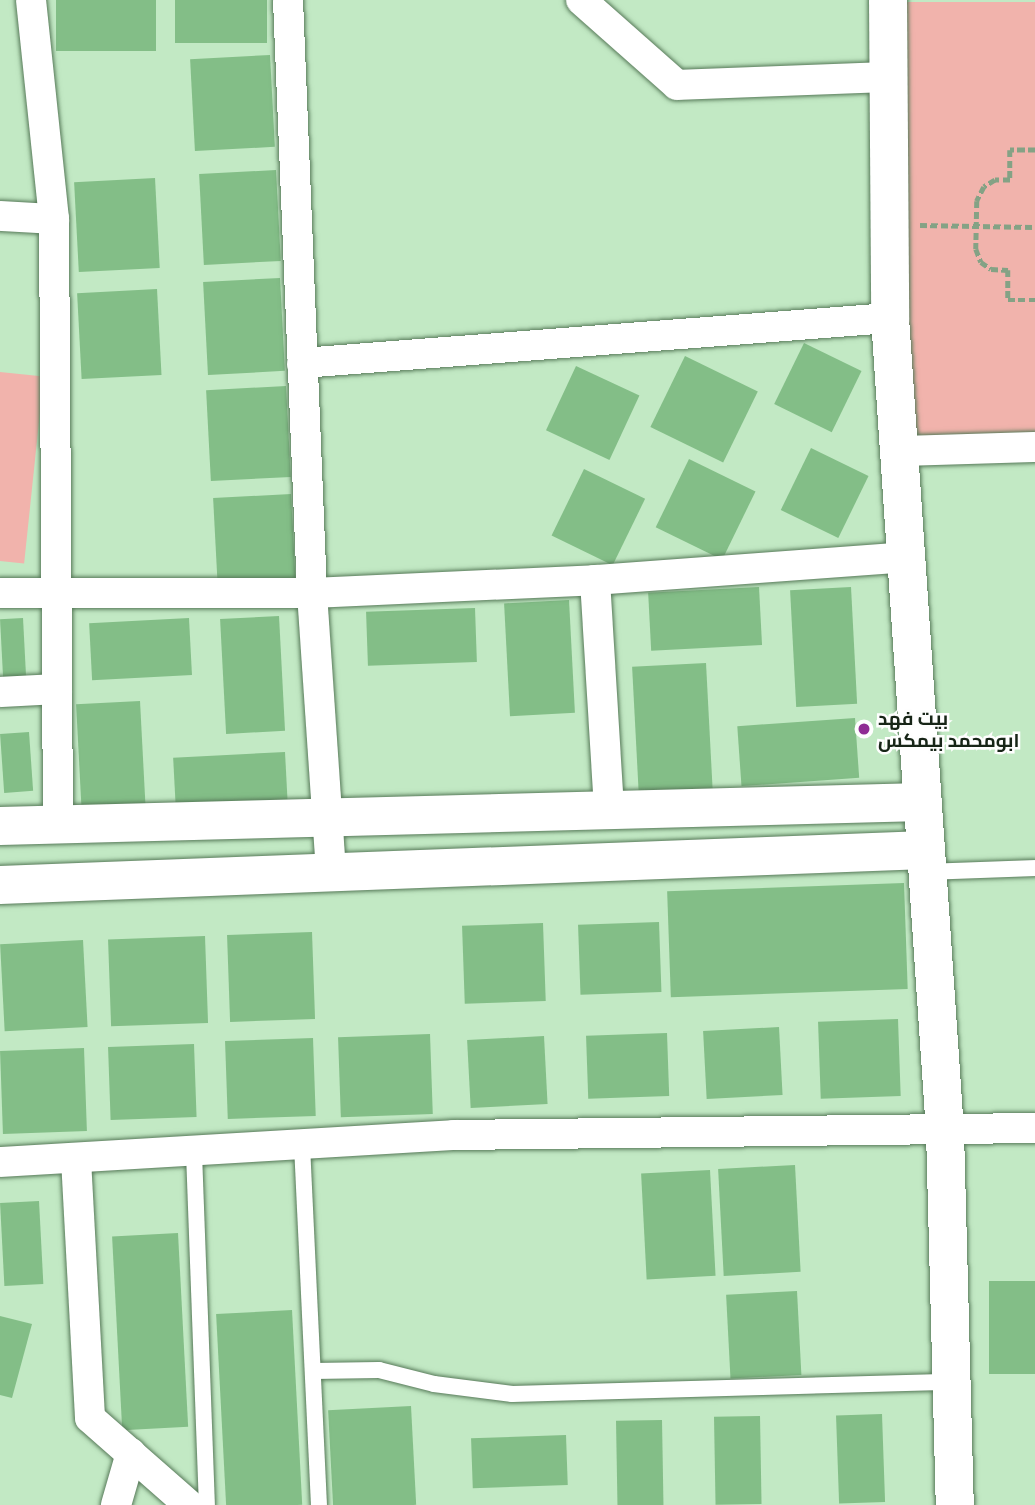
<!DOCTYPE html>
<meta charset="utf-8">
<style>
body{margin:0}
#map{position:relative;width:1035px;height:1505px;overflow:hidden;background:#c2e9c4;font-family:"Titillium Web",Cairo,sans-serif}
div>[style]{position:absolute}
.green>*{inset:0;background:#f1b3ac;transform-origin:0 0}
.building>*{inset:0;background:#83be87;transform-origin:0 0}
.path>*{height:4.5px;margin-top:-2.25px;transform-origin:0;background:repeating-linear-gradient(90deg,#84a285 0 7px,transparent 0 10.5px)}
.roads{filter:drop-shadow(0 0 2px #577a59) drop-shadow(0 0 2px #577a59)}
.lane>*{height:16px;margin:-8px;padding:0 8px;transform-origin:8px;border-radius:8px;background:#fff}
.street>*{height:30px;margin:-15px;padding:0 15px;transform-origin:15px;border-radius:15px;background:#fff}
.secondary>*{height:38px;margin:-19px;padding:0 19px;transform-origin:19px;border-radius:19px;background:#fff}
.dots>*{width:19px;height:19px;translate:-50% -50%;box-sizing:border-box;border:4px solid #fefefe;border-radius:50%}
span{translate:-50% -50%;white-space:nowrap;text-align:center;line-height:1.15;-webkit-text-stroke:5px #fefefe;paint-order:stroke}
.poi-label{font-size:19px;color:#172517;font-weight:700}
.left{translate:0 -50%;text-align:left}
</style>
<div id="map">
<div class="green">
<i style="left:1035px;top:2px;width:437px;height:138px;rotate:90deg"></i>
<i style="left:0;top:372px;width:44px;height:188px;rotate:6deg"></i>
</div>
<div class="building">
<i style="left:56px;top:0;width:100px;height:51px"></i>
<i style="left:175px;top:0;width:92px;height:43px"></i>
<i style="left:270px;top:55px;width:92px;height:80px;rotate:87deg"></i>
<i style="left:276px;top:170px;width:91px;height:77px;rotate:87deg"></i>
<i style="left:155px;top:178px;width:90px;height:81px;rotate:87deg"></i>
<i style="left:280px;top:278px;width:93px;height:77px;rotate:87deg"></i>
<i style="left:157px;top:289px;width:86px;height:80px;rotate:87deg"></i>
<i style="left:804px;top:343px;width:64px;height:68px;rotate:26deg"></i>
<i style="left:685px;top:356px;width:81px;height:79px;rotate:26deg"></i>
<i style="left:576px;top:366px;width:70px;height:71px;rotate:25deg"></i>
<i style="left:286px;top:386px;width:91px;height:80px;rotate:87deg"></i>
<i style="left:811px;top:448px;width:64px;height:69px;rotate:26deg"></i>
<i style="left:689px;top:459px;width:74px;height:76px;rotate:26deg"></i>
<i style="left:584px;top:469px;width:68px;height:74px;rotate:26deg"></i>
<i style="left:291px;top:494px;width:87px;height:78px;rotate:87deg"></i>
<i style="left:759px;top:587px;width:58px;height:111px;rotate:87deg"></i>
<i style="left:851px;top:587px;width:117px;height:61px;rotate:87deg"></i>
<i style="left:569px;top:600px;width:113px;height:65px;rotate:87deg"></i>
<i style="left:475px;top:608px;width:54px;height:109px;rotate:88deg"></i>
<i style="left:279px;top:616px;width:115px;height:59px;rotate:87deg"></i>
<i style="left:23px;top:618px;width:66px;height:23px;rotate:87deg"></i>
<i style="left:189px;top:618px;width:57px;height:100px;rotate:87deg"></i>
<i style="left:706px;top:663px;width:128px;height:74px;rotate:87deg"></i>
<i style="left:140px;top:701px;width:105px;height:64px;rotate:87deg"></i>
<i style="left:855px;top:718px;width:60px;height:118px;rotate:86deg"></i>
<i style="left:29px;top:732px;width:59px;height:29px;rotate:86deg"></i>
<i style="left:285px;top:752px;width:57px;height:112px;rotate:87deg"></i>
<i style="left:904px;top:883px;width:106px;height:237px;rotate:88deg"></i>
<i style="left:659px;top:922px;width:70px;height:81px;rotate:88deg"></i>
<i style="left:543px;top:923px;width:78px;height:81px;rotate:88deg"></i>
<i style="left:312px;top:932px;width:87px;height:85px;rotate:88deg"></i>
<i style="left:205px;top:936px;width:87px;height:97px;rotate:88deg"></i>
<i style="left:83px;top:940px;width:87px;height:83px;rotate:87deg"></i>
<i style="left:898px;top:1019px;width:77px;height:80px;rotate:88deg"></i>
<i style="left:779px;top:1027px;width:68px;height:76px;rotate:87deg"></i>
<i style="left:667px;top:1033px;width:63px;height:81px;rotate:88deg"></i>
<i style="left:430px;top:1034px;width:80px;height:92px;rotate:88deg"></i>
<i style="left:544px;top:1036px;width:68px;height:77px;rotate:87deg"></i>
<i style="left:313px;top:1038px;width:78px;height:88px;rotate:88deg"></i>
<i style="left:194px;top:1044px;width:73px;height:86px;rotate:88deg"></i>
<i style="left:84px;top:1048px;width:83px;height:84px;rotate:88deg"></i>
<i style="left:795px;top:1165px;width:107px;height:77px;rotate:87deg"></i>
<i style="left:710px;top:1170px;width:106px;height:69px;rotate:87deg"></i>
<i style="left:39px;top:1201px;width:83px;height:39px;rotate:87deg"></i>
<i style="left:178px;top:1233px;width:194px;height:66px;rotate:87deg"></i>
<i style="left:1035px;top:1281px;width:93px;height:46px;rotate:90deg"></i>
<i style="left:797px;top:1291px;width:84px;height:71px;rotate:87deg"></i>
<i style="left:292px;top:1310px;width:195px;height:76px;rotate:87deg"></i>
<i style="clip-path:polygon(0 1316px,32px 1324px,12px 1398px,0 1395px)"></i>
<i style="left:411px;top:1406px;width:99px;height:83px;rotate:87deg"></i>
<i style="left:882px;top:1414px;width:88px;height:46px;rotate:88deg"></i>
<i style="left:760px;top:1416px;width:88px;height:46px;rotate:89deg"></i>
<i style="left:662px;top:1420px;width:85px;height:46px;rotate:89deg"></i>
<i style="left:566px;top:1435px;width:50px;height:95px;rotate:88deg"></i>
</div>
<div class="path">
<i style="left:1035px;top:150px;width:25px;rotate:180deg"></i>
<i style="left:1010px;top:150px;width:30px;rotate:90deg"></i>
<i style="left:1010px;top:180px;width:15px;rotate:180deg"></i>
<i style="left:995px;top:180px;width:13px;rotate:148deg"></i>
<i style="left:984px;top:187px;width:16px;rotate:117deg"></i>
<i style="left:977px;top:201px;width:48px;rotate:91.2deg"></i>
<i style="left:976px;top:249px;width:14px;rotate:69deg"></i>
<i style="left:981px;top:262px;width:12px;rotate:35deg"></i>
<i style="left:991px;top:269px;width:17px;rotate:3deg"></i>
<i style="left:1008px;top:270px;width:30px;rotate:90deg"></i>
<i style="left:1008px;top:300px;width:27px"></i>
<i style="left:920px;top:225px;width:115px;rotate:1deg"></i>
</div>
<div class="roads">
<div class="lane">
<i style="left:926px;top:872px;width:109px;rotate:-2.1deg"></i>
<i style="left:302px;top:1145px;width:360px;rotate:87.3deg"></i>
<i style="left:194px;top:1153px;width:352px;rotate:87.9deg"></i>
<i style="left:313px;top:1371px;width:66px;rotate:-0.9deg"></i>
<i style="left:379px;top:1370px;width:57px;rotate:14.3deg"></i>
<i style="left:434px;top:1384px;width:79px;rotate:7.3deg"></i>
<i style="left:512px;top:1394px;width:440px;rotate:-1.6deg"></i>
</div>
<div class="street">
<i style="left:31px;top:0;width:220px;rotate:84deg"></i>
<i style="left:54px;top:219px;width:606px;rotate:89.62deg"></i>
<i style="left:288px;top:0;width:593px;rotate:87.68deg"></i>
<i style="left:312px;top:593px;width:281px;rotate:86.1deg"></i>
<i style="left:581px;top:0;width:128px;rotate:41.5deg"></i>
<i style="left:677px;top:85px;width:208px;rotate:-2.2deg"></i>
<i style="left:0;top:216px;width:54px;rotate:3.2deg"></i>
<i style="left:302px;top:363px;width:590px;rotate:-4.38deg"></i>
<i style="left:901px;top:451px;width:134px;rotate:-1.7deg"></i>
<i style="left:595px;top:580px;width:230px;rotate:86.5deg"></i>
<i style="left:0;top:593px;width:312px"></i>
<i style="left:312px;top:593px;width:283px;rotate:-2.6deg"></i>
<i style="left:595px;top:580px;width:313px;rotate:-4.2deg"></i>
<i style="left:0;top:692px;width:57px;rotate:-3deg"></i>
<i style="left:76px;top:1159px;width:259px;rotate:86.9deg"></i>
<i style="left:90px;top:1418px;width:132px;rotate:41.3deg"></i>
<i style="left:0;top:1162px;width:455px;rotate:-3.4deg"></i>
<i style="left:454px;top:1135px;width:581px;rotate:-0.69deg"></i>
<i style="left:116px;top:1505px;width:54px;rotate:-73.9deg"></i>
</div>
<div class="secondary">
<i style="left:888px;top:0;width:318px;rotate:89.6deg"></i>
<i style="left:890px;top:318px;width:815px;rotate:86.13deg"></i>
<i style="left:945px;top:1131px;width:374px;rotate:88.5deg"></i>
<i style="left:0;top:826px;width:923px;rotate:-1.49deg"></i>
<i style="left:0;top:885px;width:926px;rotate:-2.17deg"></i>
</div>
</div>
<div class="dots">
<i style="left:864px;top:729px;background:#8f2c94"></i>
</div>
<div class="poi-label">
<span class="left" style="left:878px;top:729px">بيت فهد<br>ابومحمد بيمكس</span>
</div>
</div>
